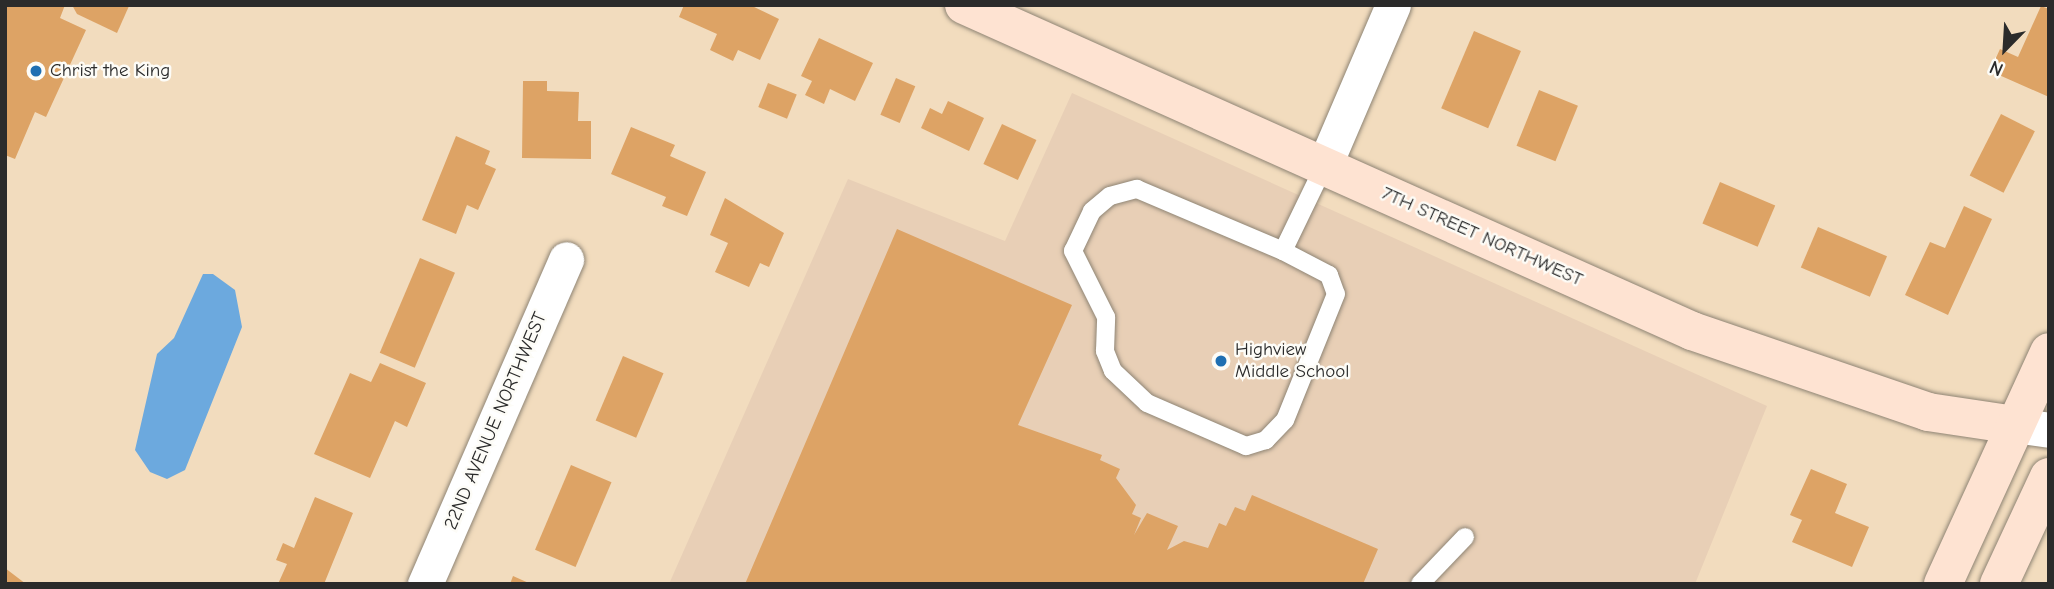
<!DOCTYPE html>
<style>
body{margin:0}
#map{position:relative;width:2054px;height:589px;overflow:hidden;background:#f2dcbe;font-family:"Comic Neue",sans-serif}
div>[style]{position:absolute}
.built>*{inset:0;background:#e8cfb6}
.water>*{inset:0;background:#6ca9de}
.building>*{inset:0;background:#dda365;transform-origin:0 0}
.roads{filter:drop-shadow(0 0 2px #8e8474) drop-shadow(0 0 2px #8e8474)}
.lane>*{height:18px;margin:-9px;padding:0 9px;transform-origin:9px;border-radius:9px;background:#fff}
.street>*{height:35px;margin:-17.5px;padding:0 17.5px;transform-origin:17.5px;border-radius:17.5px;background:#fff}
.secondary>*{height:38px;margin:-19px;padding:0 19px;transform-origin:19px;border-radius:19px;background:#fee3d2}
.dots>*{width:19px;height:19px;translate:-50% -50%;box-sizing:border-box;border:4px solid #fdfcf7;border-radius:50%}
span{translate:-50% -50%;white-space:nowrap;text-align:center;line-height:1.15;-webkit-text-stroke:5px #fdfcf7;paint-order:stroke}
.poi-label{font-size:19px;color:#2b2b2b}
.left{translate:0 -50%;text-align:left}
.street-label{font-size:19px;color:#2b2b2b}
.frame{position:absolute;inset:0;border:7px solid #2b2b2b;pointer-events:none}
.north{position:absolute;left:1970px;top:14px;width:70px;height:70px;-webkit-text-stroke:5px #fdfcf7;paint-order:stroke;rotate:204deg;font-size:19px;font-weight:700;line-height:28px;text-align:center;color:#2b2b2b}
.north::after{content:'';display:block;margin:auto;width:24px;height:32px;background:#2b2b2b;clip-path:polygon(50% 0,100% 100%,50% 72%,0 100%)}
</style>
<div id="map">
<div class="built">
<i style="clip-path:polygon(1072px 93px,1767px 406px,1695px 584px,669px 584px,848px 179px,1005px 241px)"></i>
</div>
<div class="water">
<i style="clip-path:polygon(203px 274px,213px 274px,235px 290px,242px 327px,185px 470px,167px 479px,150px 472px,135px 450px,157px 354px,174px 338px)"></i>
</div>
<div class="building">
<i style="clip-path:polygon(5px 5px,65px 5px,60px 18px,86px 30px,46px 117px,35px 112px,15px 159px,5px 155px)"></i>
<i style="clip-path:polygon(72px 5px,128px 5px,129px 6px,117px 33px,77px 14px)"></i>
<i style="clip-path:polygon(684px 5px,750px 5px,779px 19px,760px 60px,738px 50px,733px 61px,710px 50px,717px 34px,679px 17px)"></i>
<i style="clip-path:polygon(2041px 6px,2049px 9px,2049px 97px,1990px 71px,2000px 49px,2018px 57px)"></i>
<i style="left:1474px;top:31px;width:51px;height:84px;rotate:23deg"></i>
<i style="clip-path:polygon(819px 38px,873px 63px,855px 101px,830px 89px,824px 104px,805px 95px,812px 81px,801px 76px)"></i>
<i style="left:896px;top:78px;width:21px;height:40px;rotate:23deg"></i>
<i style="clip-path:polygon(523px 81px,547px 81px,547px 91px,579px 92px,578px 121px,591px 121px,591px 159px,522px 158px)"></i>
<i style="left:768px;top:83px;width:31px;height:26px;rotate:22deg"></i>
<i style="left:1539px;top:90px;width:42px;height:60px;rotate:22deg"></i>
<i style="clip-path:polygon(948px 101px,984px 118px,969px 151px,921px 128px,930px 108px,942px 114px)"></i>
<i style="left:2001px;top:114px;width:38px;height:69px;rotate:27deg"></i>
<i style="left:1002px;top:124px;width:38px;height:44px;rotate:25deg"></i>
<i style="clip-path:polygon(631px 127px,675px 145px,670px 156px,706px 172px,687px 216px,662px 206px,666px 197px,611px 174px)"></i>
<i style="clip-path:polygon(456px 136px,490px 151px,485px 164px,496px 169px,478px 210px,467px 205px,456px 234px,422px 220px)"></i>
<i style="left:1720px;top:182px;width:60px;height:45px;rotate:23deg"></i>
<i style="clip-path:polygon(725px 198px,784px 233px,769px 267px,760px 263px,749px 287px,715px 272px,728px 243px,710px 235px)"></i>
<i style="clip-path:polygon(1964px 206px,1992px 219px,1948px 315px,1905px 295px,1930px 242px,1945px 248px)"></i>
<i style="left:1818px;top:227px;width:75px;height:44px;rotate:23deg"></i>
<i style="clip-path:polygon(897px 229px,1072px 305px,1018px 425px,1102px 455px,1100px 460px,1120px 469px,1116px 478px,1136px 505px,1132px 514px,1141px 518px,1134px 535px,1147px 513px,1178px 526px,1167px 550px,1184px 541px,1208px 548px,1219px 523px,1226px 526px,1235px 507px,1245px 511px,1252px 495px,1378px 549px,1363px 584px,745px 584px)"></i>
<i style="left:420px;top:258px;width:38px;height:103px;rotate:23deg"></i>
<i style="left:623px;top:356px;width:44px;height:70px;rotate:23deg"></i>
<i style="clip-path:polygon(380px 363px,426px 383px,407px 427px,395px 421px,370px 478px,314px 454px,350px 373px,371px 382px)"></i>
<i style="left:571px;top:465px;width:44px;height:92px;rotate:23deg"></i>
<i style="clip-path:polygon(1811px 469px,1847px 484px,1835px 513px,1869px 527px,1852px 567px,1792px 542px,1802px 520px,1790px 515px)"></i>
<i style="clip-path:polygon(315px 497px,353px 513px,324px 584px,278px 584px,287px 564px,276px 560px,283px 543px,294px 548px)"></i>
<i style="clip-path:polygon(5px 568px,26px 584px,5px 584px)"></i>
<i style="clip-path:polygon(513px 576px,531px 584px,510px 584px)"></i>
</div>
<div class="roads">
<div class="lane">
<i style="left:1283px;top:251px;width:52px;rotate:27.6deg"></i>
<i style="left:1329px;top:275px;width:20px;rotate:70deg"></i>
<i style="left:1336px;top:294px;width:136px;rotate:112deg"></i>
<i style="left:1285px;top:420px;width:28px;rotate:134deg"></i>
<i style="left:1266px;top:440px;width:21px;rotate:163deg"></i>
<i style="left:1246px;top:446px;width:108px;rotate:-156.5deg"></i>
<i style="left:1147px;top:403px;width:47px;rotate:-136.7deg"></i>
<i style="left:1113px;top:371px;width:22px;rotate:-112deg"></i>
<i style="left:1105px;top:351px;width:34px;rotate:-88deg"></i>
<i style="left:1106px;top:317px;width:74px;rotate:-116.6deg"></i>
<i style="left:1073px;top:251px;width:44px;rotate:-64.6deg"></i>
<i style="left:1092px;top:211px;width:23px;rotate:-40deg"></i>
<i style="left:1110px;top:196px;width:28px;rotate:-15deg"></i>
<i style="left:1137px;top:189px;width:159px;rotate:23deg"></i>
<i style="left:1283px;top:251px;width:94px;rotate:-64.2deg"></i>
<i style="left:1420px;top:584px;width:65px;rotate:-46.2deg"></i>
</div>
<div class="street">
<i style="left:1324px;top:166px;width:175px;rotate:-66.8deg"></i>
<i style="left:2015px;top:425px;width:34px;rotate:8deg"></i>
<i style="left:425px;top:584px;width:354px;rotate:-66.5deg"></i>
</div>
<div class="secondary">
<i style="left:964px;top:5px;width:798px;rotate:24.12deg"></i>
<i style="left:1692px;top:331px;width:250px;rotate:18.9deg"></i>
<i style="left:1928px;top:412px;width:88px;rotate:8.5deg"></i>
<i style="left:1943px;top:584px;width:255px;rotate:-65.4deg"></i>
<i style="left:1999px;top:584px;width:118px;rotate:-65deg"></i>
</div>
</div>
<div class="dots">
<i style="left:36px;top:71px;background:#1f6fb2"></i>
<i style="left:1221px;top:361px;background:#1f6fb2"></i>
</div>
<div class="poi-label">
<span class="left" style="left:50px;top:71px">Christ the King</span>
<span class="left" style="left:1235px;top:361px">Highview<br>Middle School</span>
</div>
<div class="street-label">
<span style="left:1482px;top:237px;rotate:24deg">7TH STREET NORTHWEST</span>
<span style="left:496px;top:421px;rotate:-67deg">22ND AVENUE NORTHWEST</span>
</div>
<div class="frame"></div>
<div class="north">N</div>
</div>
